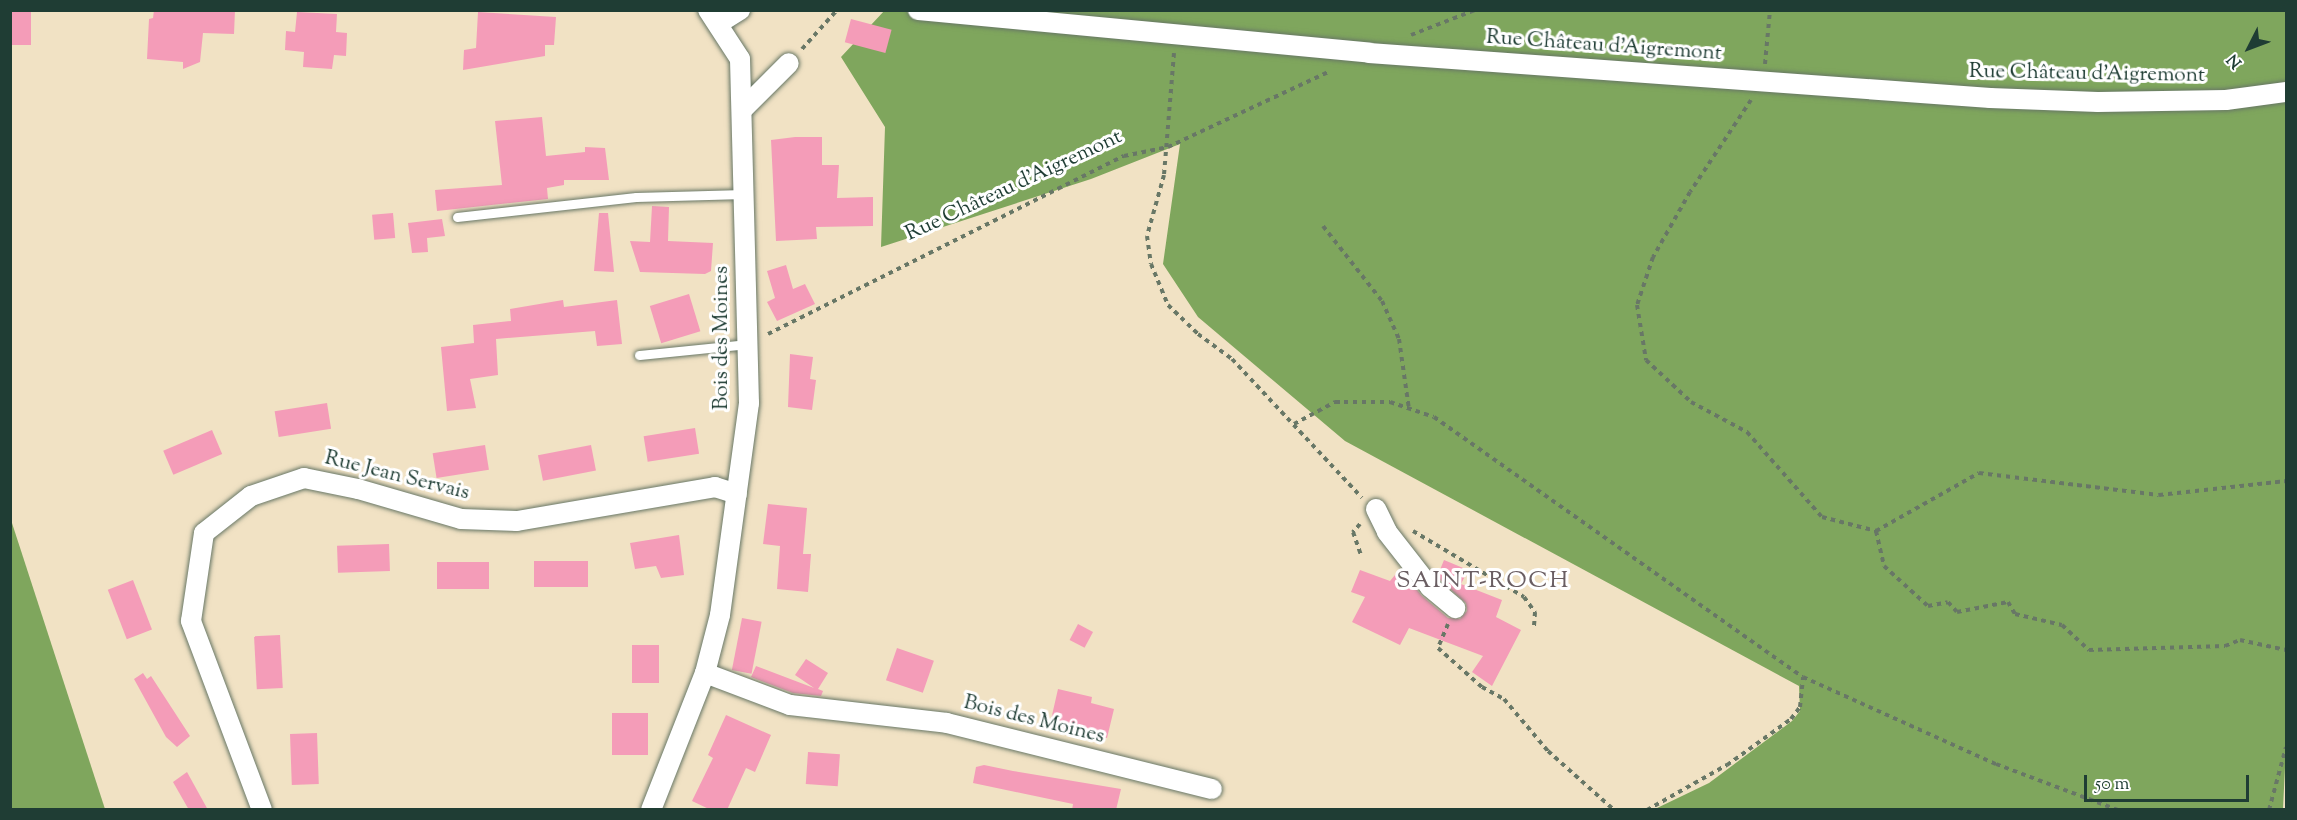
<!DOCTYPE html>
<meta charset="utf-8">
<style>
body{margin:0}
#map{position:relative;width:2297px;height:820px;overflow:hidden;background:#f1e2c4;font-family:"Sorts Mill Goudy",serif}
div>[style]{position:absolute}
.forest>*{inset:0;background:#7fa65d}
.building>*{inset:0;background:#f49cb8;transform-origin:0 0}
.path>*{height:4px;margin-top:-2px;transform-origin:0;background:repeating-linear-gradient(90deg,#687766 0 4.5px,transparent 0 9px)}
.roads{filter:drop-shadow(0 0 2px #687766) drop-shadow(0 0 2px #687766)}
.service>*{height:9px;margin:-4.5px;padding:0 4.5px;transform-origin:4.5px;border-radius:4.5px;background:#fff}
.minor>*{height:20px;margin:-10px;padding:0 10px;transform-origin:10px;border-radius:10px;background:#fff}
span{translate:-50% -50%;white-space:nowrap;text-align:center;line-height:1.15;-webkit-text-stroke:6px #fff;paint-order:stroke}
.street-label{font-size:21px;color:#1f3d34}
.quarter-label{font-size:24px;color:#6a5e62;letter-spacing:1.5px}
.frame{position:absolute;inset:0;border:12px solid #1f3d34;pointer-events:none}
.north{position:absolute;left:2219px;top:18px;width:60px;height:60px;-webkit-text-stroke:4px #fff;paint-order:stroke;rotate:228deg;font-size:16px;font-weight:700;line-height:24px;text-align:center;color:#1f3d34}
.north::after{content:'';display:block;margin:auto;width:21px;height:27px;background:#1f3d34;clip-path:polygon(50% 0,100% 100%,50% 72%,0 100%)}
.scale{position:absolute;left:2084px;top:775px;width:165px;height:27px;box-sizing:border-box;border:3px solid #1f3d34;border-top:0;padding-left:8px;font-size:18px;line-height:21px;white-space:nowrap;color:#1f3d34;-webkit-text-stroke:4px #fff;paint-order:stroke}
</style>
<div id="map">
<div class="forest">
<i style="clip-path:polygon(885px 10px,2286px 11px,2286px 747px,2283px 809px,1655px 809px,1709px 783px,1792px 721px,1800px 711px,1799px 686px,1345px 441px,1198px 317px,1163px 264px,1180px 144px,1091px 179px,881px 247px,885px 127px,841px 57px)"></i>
<i style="clip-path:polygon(10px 520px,11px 520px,105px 809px,11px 809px)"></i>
</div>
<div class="building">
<i style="left:10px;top:10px;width:21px;height:35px"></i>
<i style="clip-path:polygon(154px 10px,235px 10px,234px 34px,203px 33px,200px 62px,183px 69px,183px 62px,147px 59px,149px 19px,153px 18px)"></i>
<i style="clip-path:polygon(297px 12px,337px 14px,336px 32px,347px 33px,346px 56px,334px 55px,332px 69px,303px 67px,304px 52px,285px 50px,286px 31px,295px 32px)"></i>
<i style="clip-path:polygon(478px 12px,556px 17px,554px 45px,545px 45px,545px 56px,463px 70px,464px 50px,476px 48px)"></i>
<i style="left:851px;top:19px;width:42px;height:24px;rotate:15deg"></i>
<i style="clip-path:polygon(542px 117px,546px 156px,585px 152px,585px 147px,605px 148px,609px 180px,564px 180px,564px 185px,547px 188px,548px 199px,437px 211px,435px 190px,502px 185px,495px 121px)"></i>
<i style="clip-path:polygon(795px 137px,822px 137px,822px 165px,839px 165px,837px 198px,873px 197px,873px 226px,816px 227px,817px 239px,776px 241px,771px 140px)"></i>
<i style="clip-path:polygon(652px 206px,669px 207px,668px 241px,713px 243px,711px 271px,705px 274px,640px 272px,630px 241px,650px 242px)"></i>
<i style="left:393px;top:213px;width:25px;height:21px;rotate:85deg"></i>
<i style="clip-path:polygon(599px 213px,608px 213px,614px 272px,594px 271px)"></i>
<i style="clip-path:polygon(442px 219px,445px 236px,427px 238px,428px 252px,412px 253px,408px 223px)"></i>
<i style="clip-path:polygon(786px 265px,793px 289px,805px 284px,815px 304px,777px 321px,767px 302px,775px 298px,767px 271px)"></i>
<i style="left:689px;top:294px;width:39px;height:41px;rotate:73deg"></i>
<i style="clip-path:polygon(563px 300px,564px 307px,617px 300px,622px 344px,597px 346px,595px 331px,496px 339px,498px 375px,470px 379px,476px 408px,447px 411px,441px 347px,474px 343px,473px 325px,511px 321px,510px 309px)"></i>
<i style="clip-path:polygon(790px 354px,813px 357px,810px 379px,816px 380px,812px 410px,788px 407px)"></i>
<i style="left:327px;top:403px;width:26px;height:53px;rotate:81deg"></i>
<i style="left:695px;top:428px;width:26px;height:52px;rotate:81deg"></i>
<i style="left:212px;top:430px;width:26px;height:53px;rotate:67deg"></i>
<i style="left:485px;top:445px;width:25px;height:53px;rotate:81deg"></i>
<i style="left:591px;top:445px;width:26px;height:54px;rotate:79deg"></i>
<i style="clip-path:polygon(768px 504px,807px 508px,803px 554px,811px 554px,808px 592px,777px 589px,780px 546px,763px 544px)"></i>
<i style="clip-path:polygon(679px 535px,684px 575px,661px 578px,656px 566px,635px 569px,630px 543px)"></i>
<i style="left:389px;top:544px;width:27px;height:52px;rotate:88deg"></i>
<i style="clip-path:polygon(1444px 560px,1468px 570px,1461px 584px,1502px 600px,1496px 617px,1521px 630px,1492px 686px,1472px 672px,1483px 656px,1409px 628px,1400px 645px,1352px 622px,1365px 597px,1351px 592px,1360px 570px,1390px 581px,1400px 569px,1422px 596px,1448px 618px,1460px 619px,1467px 611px,1466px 603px,1437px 577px)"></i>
<i style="left:534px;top:561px;width:54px;height:26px"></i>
<i style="left:489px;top:562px;width:27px;height:52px;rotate:90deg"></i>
<i style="left:133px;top:580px;width:53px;height:27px;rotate:69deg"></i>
<i style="left:742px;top:618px;width:20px;height:53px;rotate:11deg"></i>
<i style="left:1078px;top:624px;width:17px;height:18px;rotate:28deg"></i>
<i style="left:280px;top:635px;width:53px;height:26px;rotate:87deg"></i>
<i style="left:632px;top:645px;width:27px;height:38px"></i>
<i style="left:897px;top:648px;width:39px;height:34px;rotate:19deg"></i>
<i style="clip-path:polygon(806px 659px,828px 673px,818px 689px,823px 691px,821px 696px,793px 693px,751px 677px,756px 666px,814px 688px,795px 675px)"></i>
<i style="clip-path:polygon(143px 673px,147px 679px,151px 676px,190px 736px,177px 747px,166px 737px,134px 679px)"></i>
<i style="clip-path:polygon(1058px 689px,1092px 697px,1091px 703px,1114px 709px,1107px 738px,1050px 724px)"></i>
<i style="left:612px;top:713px;width:36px;height:42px"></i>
<i style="clip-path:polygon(726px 715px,771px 735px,755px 772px,746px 768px,727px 810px,711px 810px,692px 801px,713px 758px,708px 755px)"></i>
<i style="left:317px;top:733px;width:51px;height:27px;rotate:88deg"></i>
<i style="left:808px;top:752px;width:32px;height:32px;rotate:4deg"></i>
<i style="clip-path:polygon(984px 765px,1013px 771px,1121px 789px,1116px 810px,1072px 810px,1073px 804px,973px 783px,976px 767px)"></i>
<i style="clip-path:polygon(187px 772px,208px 810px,189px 810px,173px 782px)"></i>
</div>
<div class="path">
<i style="left:1411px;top:35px;width:69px;rotate:-21.3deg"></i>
<i style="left:802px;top:49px;width:52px;rotate:-48.1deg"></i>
<i style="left:1174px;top:53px;width:122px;rotate:94.7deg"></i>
<i style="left:1164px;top:175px;width:63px;rotate:105.6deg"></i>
<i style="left:1147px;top:236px;width:28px;rotate:82deg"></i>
<i style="left:1151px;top:264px;width:44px;rotate:67.5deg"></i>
<i style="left:1168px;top:305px;width:42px;rotate:44deg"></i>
<i style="left:1198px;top:334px;width:42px;rotate:36.3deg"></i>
<i style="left:1232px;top:359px;width:190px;rotate:46.9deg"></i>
<i style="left:1765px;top:64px;width:54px;rotate:-84.7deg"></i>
<i style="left:1751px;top:100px;width:110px;rotate:123.5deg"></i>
<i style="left:1690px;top:192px;width:75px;rotate:119.6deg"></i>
<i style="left:1653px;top:257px;width:51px;rotate:108.4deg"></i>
<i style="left:1637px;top:305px;width:56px;rotate:80.7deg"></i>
<i style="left:1646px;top:360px;width:62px;rotate:43deg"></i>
<i style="left:1691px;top:402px;width:64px;rotate:28.2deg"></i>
<i style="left:1747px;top:432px;width:113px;rotate:48.6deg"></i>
<i style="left:1822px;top:517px;width:56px;rotate:14.5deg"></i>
<i style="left:1876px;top:531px;width:118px;rotate:-29.4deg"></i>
<i style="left:1979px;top:473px;width:181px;rotate:7deg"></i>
<i style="left:2159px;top:495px;width:128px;rotate:-6.3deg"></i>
<i style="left:1323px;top:226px;width:95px;rotate:51.8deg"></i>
<i style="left:1382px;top:301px;width:42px;rotate:65.9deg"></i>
<i style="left:1399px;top:339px;width:71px;rotate:81.9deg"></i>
<i style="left:768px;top:334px;width:398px;rotate:-26.6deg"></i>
<i style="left:1124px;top:156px;width:45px;rotate:-11.6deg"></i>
<i style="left:1168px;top:147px;width:179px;rotate:-25.1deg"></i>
<i style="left:1294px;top:424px;width:47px;rotate:-28.2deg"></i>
<i style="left:1335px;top:402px;width:55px"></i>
<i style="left:1390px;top:402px;width:46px;rotate:18.8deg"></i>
<i style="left:1434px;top:417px;width:451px;rotate:35.2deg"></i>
<i style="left:1803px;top:677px;width:212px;rotate:24.3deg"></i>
<i style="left:1996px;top:764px;width:130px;rotate:20.7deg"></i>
<i style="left:1360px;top:524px;width:11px;rotate:131deg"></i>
<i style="left:1353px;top:532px;width:24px;rotate:71deg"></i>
<i style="left:1413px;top:531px;width:129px;rotate:30.7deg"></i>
<i style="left:1524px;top:597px;width:19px;rotate:54deg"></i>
<i style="left:1535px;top:612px;width:16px;rotate:94deg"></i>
<i style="left:1876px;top:531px;width:36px;rotate:77deg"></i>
<i style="left:1884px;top:566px;width:59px;rotate:42.3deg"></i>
<i style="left:1928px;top:606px;width:20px;rotate:-11deg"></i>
<i style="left:1948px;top:602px;width:13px;rotate:48deg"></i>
<i style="left:1957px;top:612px;width:52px;rotate:-11.1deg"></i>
<i style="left:2008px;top:602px;width:14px;rotate:60deg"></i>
<i style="left:2015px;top:614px;width:48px;rotate:13.2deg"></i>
<i style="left:2062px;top:625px;width:37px;rotate:43deg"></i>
<i style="left:2089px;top:650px;width:136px;rotate:-1.7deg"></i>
<i style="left:2225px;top:646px;width:16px;rotate:-22deg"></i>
<i style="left:2240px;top:640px;width:47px;rotate:12.3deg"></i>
<i style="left:1448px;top:624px;width:26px;rotate:113deg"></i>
<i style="left:1438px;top:648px;width:59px;rotate:41.6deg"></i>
<i style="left:1482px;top:687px;width:25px;rotate:29deg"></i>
<i style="left:1504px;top:699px;width:68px;rotate:49.8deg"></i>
<i style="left:1548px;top:751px;width:89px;rotate:41.8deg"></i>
<i style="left:1647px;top:810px;width:92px;rotate:-29.4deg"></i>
<i style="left:1727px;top:765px;width:79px;rotate:-35.7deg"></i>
<i style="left:1791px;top:719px;width:15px;rotate:-53deg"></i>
<i style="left:1800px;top:707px;width:30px;rotate:-84deg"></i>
<i style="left:2269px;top:810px;width:65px;rotate:-74.9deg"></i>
</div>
<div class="roads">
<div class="service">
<i style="left:457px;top:217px;width:180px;rotate:-6.4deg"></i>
<i style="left:636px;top:197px;width:108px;rotate:-1.6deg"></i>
<i style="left:639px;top:355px;width:110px;rotate:-5.8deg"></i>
</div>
<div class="minor">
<i style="left:918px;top:10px;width:453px;rotate:5.4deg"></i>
<i style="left:1369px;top:53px;width:623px;rotate:4.14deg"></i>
<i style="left:1990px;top:98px;width:108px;rotate:2.1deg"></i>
<i style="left:2098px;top:102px;width:128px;rotate:-0.9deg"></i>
<i style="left:2226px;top:100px;width:61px;rotate:-7.6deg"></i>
<i style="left:719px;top:23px;width:25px;rotate:-32deg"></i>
<i style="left:742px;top:110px;width:66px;rotate:-45deg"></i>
<i style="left:1376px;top:509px;width:25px;rotate:64deg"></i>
<i style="left:1387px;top:532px;width:70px;rotate:52deg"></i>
<i style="left:1430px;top:587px;width:33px;rotate:40deg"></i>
<i style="left:705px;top:673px;width:91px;rotate:20.6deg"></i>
<i style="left:790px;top:705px;width:158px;rotate:6.5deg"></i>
<i style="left:947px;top:723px;width:273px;rotate:14deg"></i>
<i style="left:262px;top:810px;width:202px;rotate:-110.6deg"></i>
<i style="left:191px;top:621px;width:89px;rotate:-81.6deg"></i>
<i style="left:204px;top:533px;width:60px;rotate:-38.2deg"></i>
<i style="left:251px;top:496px;width:56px;rotate:-18.8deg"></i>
<i style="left:304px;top:478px;width:55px;rotate:11.5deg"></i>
<i style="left:358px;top:489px;width:107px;rotate:16.2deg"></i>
<i style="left:461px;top:519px;width:56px;rotate:2deg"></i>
<i style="left:517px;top:521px;width:201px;rotate:-9.7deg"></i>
<i style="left:715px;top:487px;width:23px;rotate:18deg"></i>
<i style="left:651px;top:810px;width:147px;rotate:-68.5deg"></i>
<i style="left:705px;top:673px;width:60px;rotate:-75.5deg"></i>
<i style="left:720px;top:615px;width:214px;rotate:-82.2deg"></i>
<i style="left:749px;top:403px;width:344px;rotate:-91.5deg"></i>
<i style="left:740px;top:59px;width:59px;rotate:-123.1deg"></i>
</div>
</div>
<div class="street-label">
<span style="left:1604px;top:46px;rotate:4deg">Rue Château d'Aigremont</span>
<span style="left:2087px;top:74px;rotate:1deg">Rue Château d'Aigremont</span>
<span style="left:1014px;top:186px;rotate:-25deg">Rue Château d'Aigremont</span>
<span style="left:722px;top:338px;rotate:-90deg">Bois des Moines</span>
<span style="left:397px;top:476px;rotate:14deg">Rue Jean Servais</span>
<span style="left:1034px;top:720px;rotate:14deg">Bois des Moines</span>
</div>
<div class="quarter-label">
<span style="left:1483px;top:582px">SAINT-ROCH</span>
</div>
<div class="frame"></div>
<div class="north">N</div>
<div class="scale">50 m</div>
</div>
